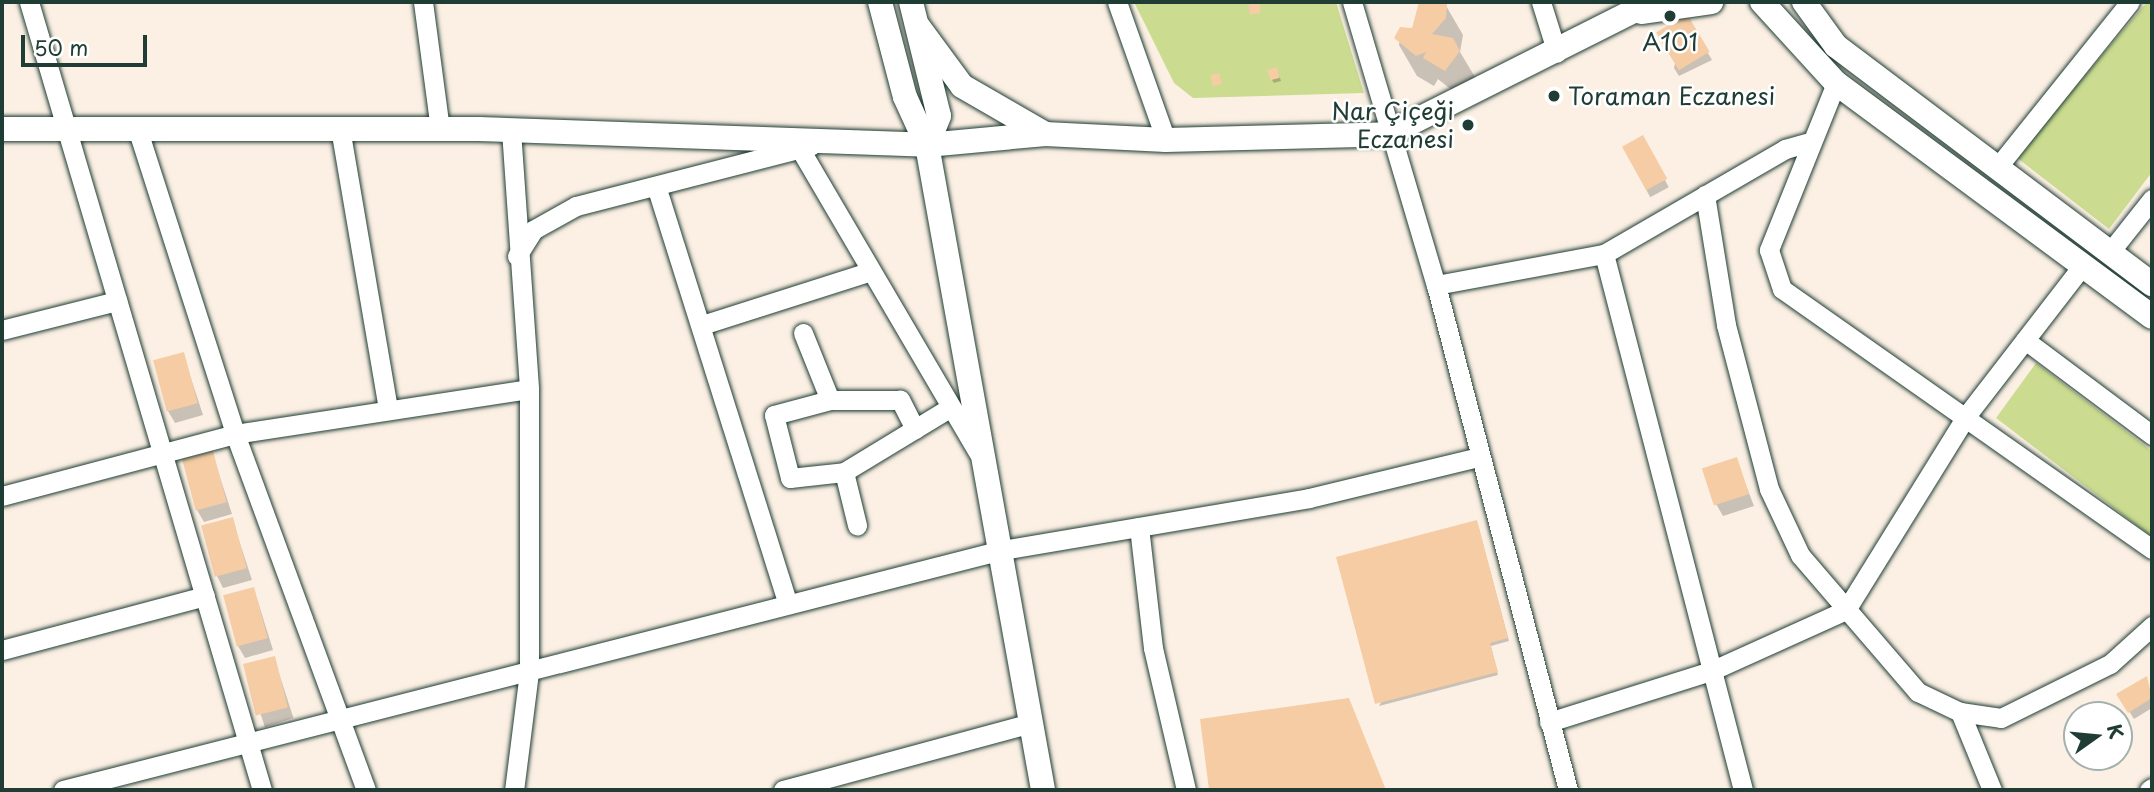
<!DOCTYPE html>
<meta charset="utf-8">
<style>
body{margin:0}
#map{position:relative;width:2154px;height:792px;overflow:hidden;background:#fcf0e4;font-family:"Playpen Sans",sans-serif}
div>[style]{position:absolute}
.green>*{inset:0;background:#cbdc90}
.shadow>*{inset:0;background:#0003;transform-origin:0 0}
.building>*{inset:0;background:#f5cca4;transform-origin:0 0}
.roads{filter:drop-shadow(0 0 2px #1f3d34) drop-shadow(0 0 2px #1f3d34)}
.minor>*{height:19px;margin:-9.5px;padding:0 9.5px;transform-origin:9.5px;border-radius:9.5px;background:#fff}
.tertiary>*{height:24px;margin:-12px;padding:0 12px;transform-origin:12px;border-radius:12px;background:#fff}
.dots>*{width:19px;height:19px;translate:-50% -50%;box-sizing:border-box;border:4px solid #fff;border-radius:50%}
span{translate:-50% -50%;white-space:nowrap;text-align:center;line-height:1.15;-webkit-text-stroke:5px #fff;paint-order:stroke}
.poi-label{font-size:24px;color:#1f3d34}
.left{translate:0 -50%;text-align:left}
.right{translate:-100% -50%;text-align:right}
.frame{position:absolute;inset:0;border:4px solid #1f3d34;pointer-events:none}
.north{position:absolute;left:2063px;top:701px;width:70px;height:70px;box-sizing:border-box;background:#fff;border:2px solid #a5b1ae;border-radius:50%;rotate:75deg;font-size:19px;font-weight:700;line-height:28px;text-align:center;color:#1f3d34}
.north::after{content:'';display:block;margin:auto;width:24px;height:32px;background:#1f3d34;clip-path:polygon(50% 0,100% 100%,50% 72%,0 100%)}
.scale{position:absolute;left:21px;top:35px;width:126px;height:32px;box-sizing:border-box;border:4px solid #1f3d34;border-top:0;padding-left:9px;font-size:21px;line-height:24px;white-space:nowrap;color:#1f3d34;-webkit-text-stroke:5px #fff;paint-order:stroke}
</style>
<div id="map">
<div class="green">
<i style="clip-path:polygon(1134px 2px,1336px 2px,1364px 93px,1193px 98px,1174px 83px)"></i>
<i style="clip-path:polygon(2147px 2px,2152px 2px,2152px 172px,2109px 229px,2016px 157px)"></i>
<i style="clip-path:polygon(2036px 363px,2152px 451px,2152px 537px,1996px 418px)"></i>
</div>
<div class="shadow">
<i style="clip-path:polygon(1428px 2px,1445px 4px,1463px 35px,1460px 52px,1475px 77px,1464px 100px,1438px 79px,1434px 86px,1417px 76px,1399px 45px,1401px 29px,1413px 30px)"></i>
<i style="clip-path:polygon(1686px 16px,1712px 60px,1679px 76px,1674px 68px)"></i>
<i style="clip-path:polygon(1278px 72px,1281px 81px,1274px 83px,1272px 80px)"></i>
<i style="left:1642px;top:137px;width:57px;height:21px;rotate:62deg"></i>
<i style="clip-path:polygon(183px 354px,203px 415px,175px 423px,168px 411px)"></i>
<i style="clip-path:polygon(212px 453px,232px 514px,204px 522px,197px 510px)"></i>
<i style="clip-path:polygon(1736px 459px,1754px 506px,1723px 516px,1716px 504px)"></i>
<i style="clip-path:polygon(232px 519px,252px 580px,223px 588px,217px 576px)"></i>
<i style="clip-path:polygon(1478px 525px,1509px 641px,1491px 646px,1498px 675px,1379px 706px)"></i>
<i style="clip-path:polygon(254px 589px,273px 650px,245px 658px,238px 646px)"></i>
<i style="left:274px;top:658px;width:63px;height:30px;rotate:72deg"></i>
<i style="clip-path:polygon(2146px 678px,2152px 708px,2134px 719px,2119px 695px)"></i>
<i style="clip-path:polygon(1350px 704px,1385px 790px,1211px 790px,1201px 720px)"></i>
</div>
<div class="building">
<i style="left:1259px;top:2px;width:11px;height:11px;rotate:80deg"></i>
<i style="clip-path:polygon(1419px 2px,1447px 3px,1446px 18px,1432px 34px,1453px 38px,1460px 51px,1445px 71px,1423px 58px,1426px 52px,1416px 56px,1394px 38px,1400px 27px,1412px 28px)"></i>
<i style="left:1687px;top:14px;width:44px;height:36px;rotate:59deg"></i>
<i style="left:1277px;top:67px;width:11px;height:10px;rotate:75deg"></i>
<i style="left:1219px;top:73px;width:11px;height:9px;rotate:75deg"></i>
<i style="left:1643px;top:135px;width:50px;height:24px;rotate:61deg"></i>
<i style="left:184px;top:352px;width:53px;height:32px;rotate:75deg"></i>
<i style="left:213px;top:451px;width:53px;height:32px;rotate:75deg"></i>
<i style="left:1737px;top:457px;width:39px;height:37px;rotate:72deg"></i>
<i style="left:233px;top:517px;width:53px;height:33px;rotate:75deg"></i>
<i style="clip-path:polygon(1477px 520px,1508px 638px,1490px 643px,1498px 672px,1375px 704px,1336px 557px)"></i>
<i style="left:254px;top:587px;width:53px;height:32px;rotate:75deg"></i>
<i style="left:275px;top:656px;width:53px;height:33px;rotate:76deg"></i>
<i style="clip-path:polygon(2147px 676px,2152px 698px,2128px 713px,2116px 694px)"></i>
<i style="clip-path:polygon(1349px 698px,1386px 790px,1209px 790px,1200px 719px)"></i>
</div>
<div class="roads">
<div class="minor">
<i style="left:29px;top:2px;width:822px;rotate:73.53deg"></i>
<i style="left:423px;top:2px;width:128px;rotate:82.4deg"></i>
<i style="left:1117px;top:2px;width:146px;rotate:70.5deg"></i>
<i style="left:1352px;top:2px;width:295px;rotate:73.5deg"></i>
<i style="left:1436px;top:285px;width:522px;rotate:75.35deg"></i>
<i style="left:1541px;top:2px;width:53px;rotate:72.6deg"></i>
<i style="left:1836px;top:83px;width:180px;rotate:111.9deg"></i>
<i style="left:1769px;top:250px;width:41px;rotate:71.6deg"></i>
<i style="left:1782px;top:289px;width:452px;rotate:35.1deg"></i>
<i style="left:137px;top:128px;width:321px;rotate:72.2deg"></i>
<i style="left:235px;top:434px;width:379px;rotate:69.8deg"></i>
<i style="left:340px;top:128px;width:285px;rotate:80.3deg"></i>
<i style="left:511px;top:130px;width:260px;rotate:86deg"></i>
<i style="left:529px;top:389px;width:283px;rotate:90deg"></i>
<i style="left:529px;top:672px;width:119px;rotate:97.2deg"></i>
<i style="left:800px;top:149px;width:352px;rotate:59.6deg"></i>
<i style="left:1996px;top:169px;width:214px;rotate:-51.3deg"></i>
<i style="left:657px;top:189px;width:433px;rotate:72.5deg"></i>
<i style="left:1705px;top:195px;width:132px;rotate:80.8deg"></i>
<i style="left:1726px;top:325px;width:170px;rotate:75.3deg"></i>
<i style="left:1769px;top:489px;width:73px;rotate:64.8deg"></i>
<i style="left:1800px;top:555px;width:181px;rotate:49.3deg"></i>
<i style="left:1918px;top:692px;width:47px;rotate:25.5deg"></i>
<i style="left:1960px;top:712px;width:41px;rotate:8.3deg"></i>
<i style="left:2001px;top:718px;width:122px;rotate:-26.4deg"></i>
<i style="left:2110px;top:664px;width:57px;rotate:-42.1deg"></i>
<i style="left:2110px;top:252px;width:68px;rotate:-51.6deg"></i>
<i style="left:1604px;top:254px;width:554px;rotate:75.46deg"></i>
<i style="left:517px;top:256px;width:31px;rotate:-58deg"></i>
<i style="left:533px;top:230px;width:49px;rotate:-29.2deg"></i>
<i style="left:576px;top:206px;width:242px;rotate:-14.4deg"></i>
<i style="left:1436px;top:285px;width:171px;rotate:-10.5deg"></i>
<i style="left:1604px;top:254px;width:209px;rotate:-30.1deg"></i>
<i style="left:1785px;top:149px;width:26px;rotate:-16deg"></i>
<i style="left:702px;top:325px;width:177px;rotate:-17.7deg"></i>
<i style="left:2px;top:330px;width:119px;rotate:-14.2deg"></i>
<i style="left:803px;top:333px;width:72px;rotate:68.1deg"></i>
<i style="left:2025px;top:340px;width:159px;rotate:36.8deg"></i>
<i style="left:915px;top:429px;width:33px;rotate:-117deg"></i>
<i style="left:900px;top:400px;width:70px;rotate:180deg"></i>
<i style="left:830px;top:400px;width:58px;rotate:165deg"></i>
<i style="left:774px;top:415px;width:65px;rotate:75.7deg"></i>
<i style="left:790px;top:478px;width:54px;rotate:-6.3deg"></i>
<i style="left:844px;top:472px;width:125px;rotate:-31.3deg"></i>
<i style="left:844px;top:472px;width:55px;rotate:76.2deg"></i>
<i style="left:2px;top:496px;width:241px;rotate:-14.9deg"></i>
<i style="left:235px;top:434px;width:297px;rotate:-8.7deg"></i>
<i style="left:1139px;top:527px;width:122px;rotate:83.4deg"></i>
<i style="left:1153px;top:648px;width:146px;rotate:76.9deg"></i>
<i style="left:2px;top:650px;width:210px;rotate:-14.9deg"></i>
<i style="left:1960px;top:712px;width:84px;rotate:67.7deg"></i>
<i style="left:1549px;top:722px;width:170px;rotate:-17.5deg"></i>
<i style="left:1711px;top:671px;width:148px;rotate:-24.3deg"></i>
<i style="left:1846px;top:610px;width:229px;rotate:-58.2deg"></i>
<i style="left:1967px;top:415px;width:190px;rotate:-52.3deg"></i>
<i style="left:63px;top:790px;width:969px;rotate:-14.34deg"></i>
<i style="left:1002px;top:550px;width:311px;rotate:-9.6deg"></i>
<i style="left:1309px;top:498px;width:175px;rotate:-13.6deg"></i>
<i style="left:783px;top:790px;width:258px;rotate:-15.1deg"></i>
<i style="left:2149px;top:790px;width:4px;rotate:-34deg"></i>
</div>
<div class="tertiary">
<i style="left:880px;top:2px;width:98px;rotate:75.3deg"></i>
<i style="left:905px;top:97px;width:53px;rotate:65.4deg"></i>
<i style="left:927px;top:145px;width:655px;rotate:79.8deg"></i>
<i style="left:911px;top:2px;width:117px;rotate:76.2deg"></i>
<i style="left:939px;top:116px;width:31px;rotate:112deg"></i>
<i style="left:1762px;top:2px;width:110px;rotate:47.6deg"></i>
<i style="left:1836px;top:83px;width:393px;rotate:36.5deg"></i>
<i style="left:1804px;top:2px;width:54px;rotate:54deg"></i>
<i style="left:1836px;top:46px;width:396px;rotate:37deg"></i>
<i style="left:1641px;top:12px;width:71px;rotate:-8.1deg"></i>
<i style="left:918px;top:26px;width:74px;rotate:53.7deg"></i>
<i style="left:962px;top:86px;width:96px;rotate:30deg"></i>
<i style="left:2px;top:129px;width:477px"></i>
<i style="left:479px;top:129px;width:448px;rotate:2deg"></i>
<i style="left:927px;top:145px;width:119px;rotate:-5.3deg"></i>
<i style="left:1045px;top:134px;width:121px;rotate:2.8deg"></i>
<i style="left:1166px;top:140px;width:223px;rotate:-1.5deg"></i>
<i style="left:1389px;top:134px;width:294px;rotate:-26.7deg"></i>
</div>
</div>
<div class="dots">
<i style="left:1670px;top:16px;background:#1f3d34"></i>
<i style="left:1554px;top:96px;background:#1f3d34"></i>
<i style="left:1468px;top:125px;background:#1f3d34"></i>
</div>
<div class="poi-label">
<span style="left:1670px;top:42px">A101</span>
<span class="left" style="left:1568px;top:96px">Toraman Eczanesi</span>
<span class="right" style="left:1454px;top:125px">Nar Çiçeği<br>Eczanesi</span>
</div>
<div class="frame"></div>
<div class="north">K</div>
<div class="scale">50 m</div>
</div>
